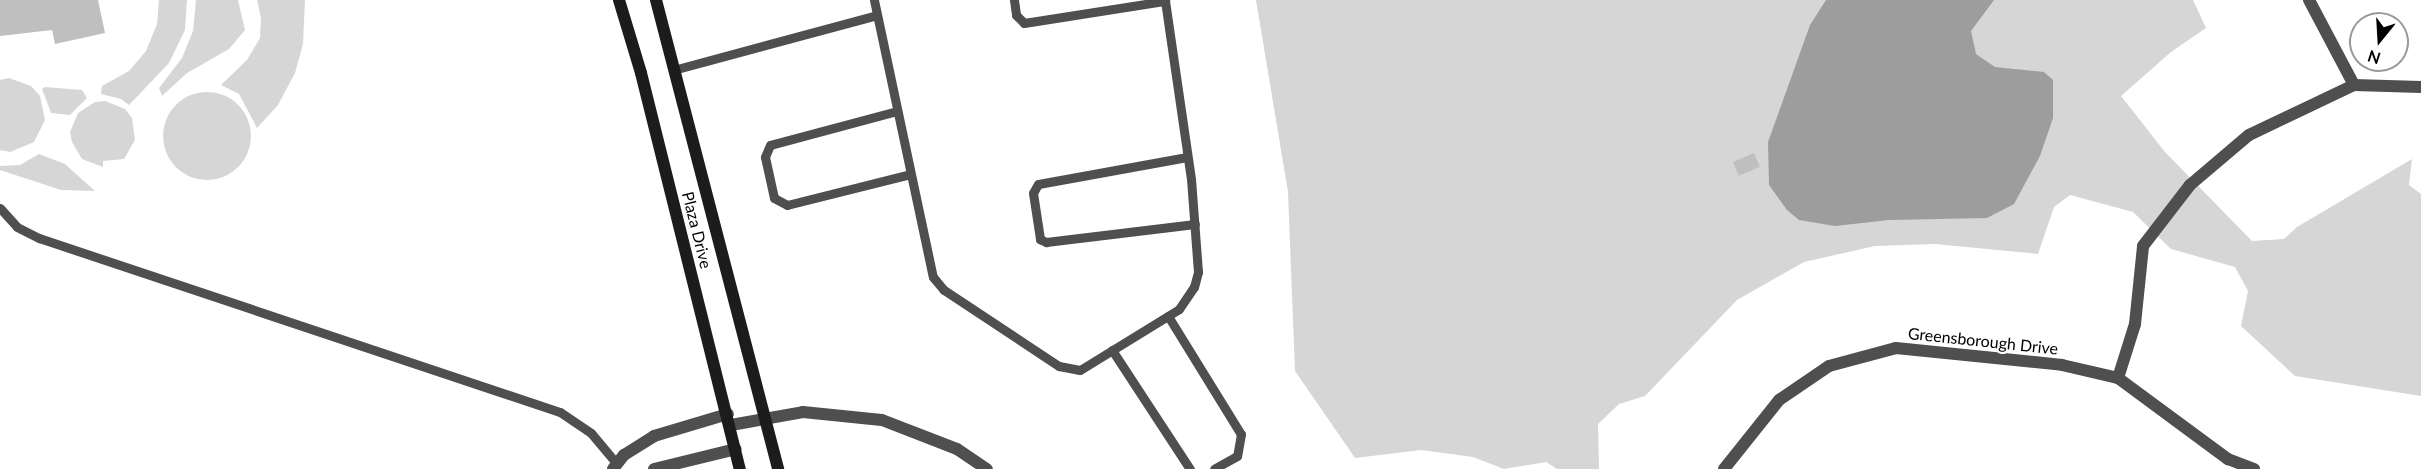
<!DOCTYPE html>
<style>
body{margin:0}
#map{position:relative;width:2421px;height:469px;overflow:hidden;background:#fff;font-family:Lato,sans-serif}
div>[style]{position:absolute}
.green>*{inset:0;background:#d6d6d6}
.round{border-radius:50%}
.water>*{inset:0;background:#9d9d9d}
.building>*{inset:0;background:#bfbfbf;transform-origin:0 0}
.lane>*{height:9px;margin:-4.5px;padding:0 4.5px;transform-origin:4.5px;border-radius:4.5px;background:#4f4f4f}
.street>*{height:12px;margin:-6px;padding:0 6px;transform-origin:6px;border-radius:6px;background:#4f4f4f}
.secondary>*{height:12px;margin:-6px;padding:0 6px;transform-origin:6px;border-radius:6px;background:#1c1c1c}
span{translate:-50% -50%;white-space:nowrap;text-align:center;line-height:1.15;-webkit-text-stroke:4.5px #fff;paint-order:stroke}
.street-label{font-size:16px;color:#000}
.north{position:absolute;left:2349px;top:12px;width:60px;height:60px;box-sizing:border-box;background:#fff;border:2px solid #999;border-radius:50%;rotate:198deg;font-size:16px;font-weight:700;line-height:24px;text-align:center;color:#000}
.north::after{content:'';display:block;margin:auto;width:21px;height:27px;background:#000;clip-path:polygon(50% 0,100% 100%,50% 72%,0 100%)}
</style>
<div id="map">
<div class="green">
<i style="clip-path:polygon(159px 0,187px 0,185px 30px,169px 63px,129px 105px,121px 99px,101px 94px,102px 86px,129px 71px,146px 51px,157px 24px)"></i>
<i style="clip-path:polygon(196px 0,238px 0,245px 30px,229px 49px,187px 73px,162px 96px,159px 88px,182px 58px,193px 31px)"></i>
<i style="clip-path:polygon(257px 0,305px 0,303px 44px,295px 73px,278px 105px,257px 128px,239px 94px,221px 85px,247px 60px,260px 38px,261px 18px)"></i>
<i style="clip-path:polygon(1256px 0,2193px 0,2206px 28px,2171px 52px,2121px 96px,2165px 152px,2252px 241px,2284px 239px,2297px 227px,2412px 159px,2409px 185px,2421px 194px,2421px 396px,2295px 376px,2241px 326px,2248px 291px,2235px 267px,2171px 249px,2133px 212px,2070px 195px,2054px 207px,2038px 254px,1935px 244px,1875px 246px,1804px 262px,1737px 300px,1645px 396px,1619px 404px,1598px 424px,1599px 469px,1557px 469px,1546px 462px,1504px 469px,1473px 457px,1421px 450px,1355px 458px,1295px 371px,1288px 192px)"></i>
<i style="clip-path:polygon(9px 78px,31px 86px,40px 96px,45px 120px,34px 142px,10px 152px,0 150px,0 80px)"></i>
<i style="clip-path:polygon(45px 87px,82px 90px,87px 98px,70px 115px,51px 113px,42px 89px)"></i>
<i class="round" style="left:163px;top:92px;width:88px;height:88px"></i>
<i style="clip-path:polygon(105px 101px,125px 109px,132px 118px,135px 140px,124px 159px,103px 161px,103px 167px,82px 159px,72px 142px,70px 132px,78px 113px,95px 102px)"></i>
<i style="clip-path:polygon(39px 154px,65px 164px,95px 191px,61px 190px,0 170px,0 166px,20px 165px)"></i>
</div>
<div class="water">
<i style="clip-path:polygon(1826px 0,1994px 0,1971px 31px,1976px 54px,1995px 67px,2044px 72px,2053px 80px,2053px 118px,2040px 156px,2014px 204px,1987px 218px,1889px 220px,1835px 226px,1799px 220px,1787px 210px,1769px 185px,1768px 142px,1810px 25px)"></i>
</div>
<div class="building">
<i style="clip-path:polygon(0 0,98px 0,105px 33px,55px 44px,52px 30px,0 36px)"></i>
<i style="left:1754px;top:153px;width:15px;height:23px;rotate:67deg"></i>
</div>
<div class="lane">
<i style="left:874px;top:0;width:283px;rotate:78deg"></i>
<i style="left:933px;top:277px;width:17px;rotate:50deg"></i>
<i style="left:944px;top:290px;width:138px;rotate:33.5deg"></i>
<i style="left:1059px;top:366px;width:21px;rotate:11deg"></i>
<i style="left:1080px;top:370px;width:116px;rotate:-31.6deg"></i>
<i style="left:1179px;top:309px;width:27px;rotate:-56deg"></i>
<i style="left:1194px;top:287px;width:16px;rotate:-75deg"></i>
<i style="left:1198px;top:272px;width:93px;rotate:-94.3deg"></i>
<i style="left:1191px;top:179px;width:181px;rotate:-98.3deg"></i>
<i style="left:1014px;top:0;width:15px;rotate:82deg"></i>
<i style="left:1016px;top:15px;width:11px;rotate:45deg"></i>
<i style="left:1024px;top:23px;width:143px;rotate:-8.9deg"></i>
<i style="left:677px;top:69px;width:207px;rotate:-15.1deg"></i>
<i style="left:897px;top:111px;width:131px;rotate:165deg"></i>
<i style="left:770px;top:145px;width:13px;rotate:113deg"></i>
<i style="left:765px;top:157px;width:42px;rotate:77.6deg"></i>
<i style="left:774px;top:198px;width:15px;rotate:28deg"></i>
<i style="left:787px;top:205px;width:127px;rotate:-14.1deg"></i>
<i style="left:1187px;top:157px;width:151px;rotate:169.7deg"></i>
<i style="left:1038px;top:184px;width:10px;rotate:119deg"></i>
<i style="left:1033px;top:193px;width:47px;rotate:81.3deg"></i>
<i style="left:1040px;top:239px;width:7px;rotate:27deg"></i>
<i style="left:1046px;top:242px;width:150px;rotate:-6.9deg"></i>
<i style="left:0;top:208px;width:25px;rotate:48deg"></i>
<i style="left:17px;top:227px;width:25px;rotate:27deg"></i>
<i style="left:39px;top:238px;width:549px;rotate:18.47deg"></i>
<i style="left:560px;top:412px;width:37px;rotate:34deg"></i>
<i style="left:591px;top:433px;width:40px;rotate:50deg"></i>
<i style="left:1168px;top:316px;width:139px;rotate:58.3deg"></i>
<i style="left:1241px;top:434px;width:22px;rotate:100deg"></i>
<i style="left:1237px;top:456px;width:26px;rotate:151deg"></i>
<i style="left:1112px;top:350px;width:142px;rotate:56.8deg"></i>
</div>
<div class="street">
<i style="left:2309px;top:0;width:96px;rotate:62.1deg"></i>
<i style="left:2118px;top:378px;width:57px;rotate:-72.5deg"></i>
<i style="left:2135px;top:324px;width:78px;rotate:-84.1deg"></i>
<i style="left:2143px;top:246px;width:77px;rotate:-52.4deg"></i>
<i style="left:2190px;top:185px;width:77px;rotate:-40.3deg"></i>
<i style="left:2249px;top:135px;width:116px;rotate:-25.5deg"></i>
<i style="left:2354px;top:85px;width:67px;rotate:1.7deg"></i>
<i style="left:731px;top:425px;width:73px;rotate:-10.2deg"></i>
<i style="left:803px;top:412px;width:79px;rotate:5.8deg"></i>
<i style="left:882px;top:420px;width:80px;rotate:21.1deg"></i>
<i style="left:957px;top:449px;width:36px;rotate:34deg"></i>
<i style="left:613px;top:469px;width:18px;rotate:-52deg"></i>
<i style="left:624px;top:455px;width:36px;rotate:-32deg"></i>
<i style="left:654px;top:436px;width:77px;rotate:-16.6deg"></i>
<i style="left:654px;top:469px;width:84px;rotate:-13.7deg"></i>
<i style="left:1724px;top:469px;width:88px;rotate:-51.4deg"></i>
<i style="left:1779px;top:400px;width:60px;rotate:-34.2deg"></i>
<i style="left:1829px;top:366px;width:69px;rotate:-15deg"></i>
<i style="left:1896px;top:348px;width:167px;rotate:5.8deg"></i>
<i style="left:2062px;top:365px;width:57px;rotate:13.1deg"></i>
<i style="left:2118px;top:378px;width:137px;rotate:36.4deg"></i>
<i style="left:2228px;top:459px;width:28px;rotate:21deg"></i>
</div>
<div class="secondary">
<i style="left:619px;top:0;width:76px;rotate:73.2deg"></i>
<i style="left:641px;top:73px;width:408px;rotate:76deg"></i>
<i style="left:656px;top:0;width:485px;rotate:75.4deg"></i>
</div>
<div class="street-label">
<span style="left:697px;top:230px;rotate:76deg">Plaza Drive</span>
<span style="left:1983px;top:341px;rotate:6deg">Greensborough Drive</span>
</div>
<div class="north">N</div>
</div>
